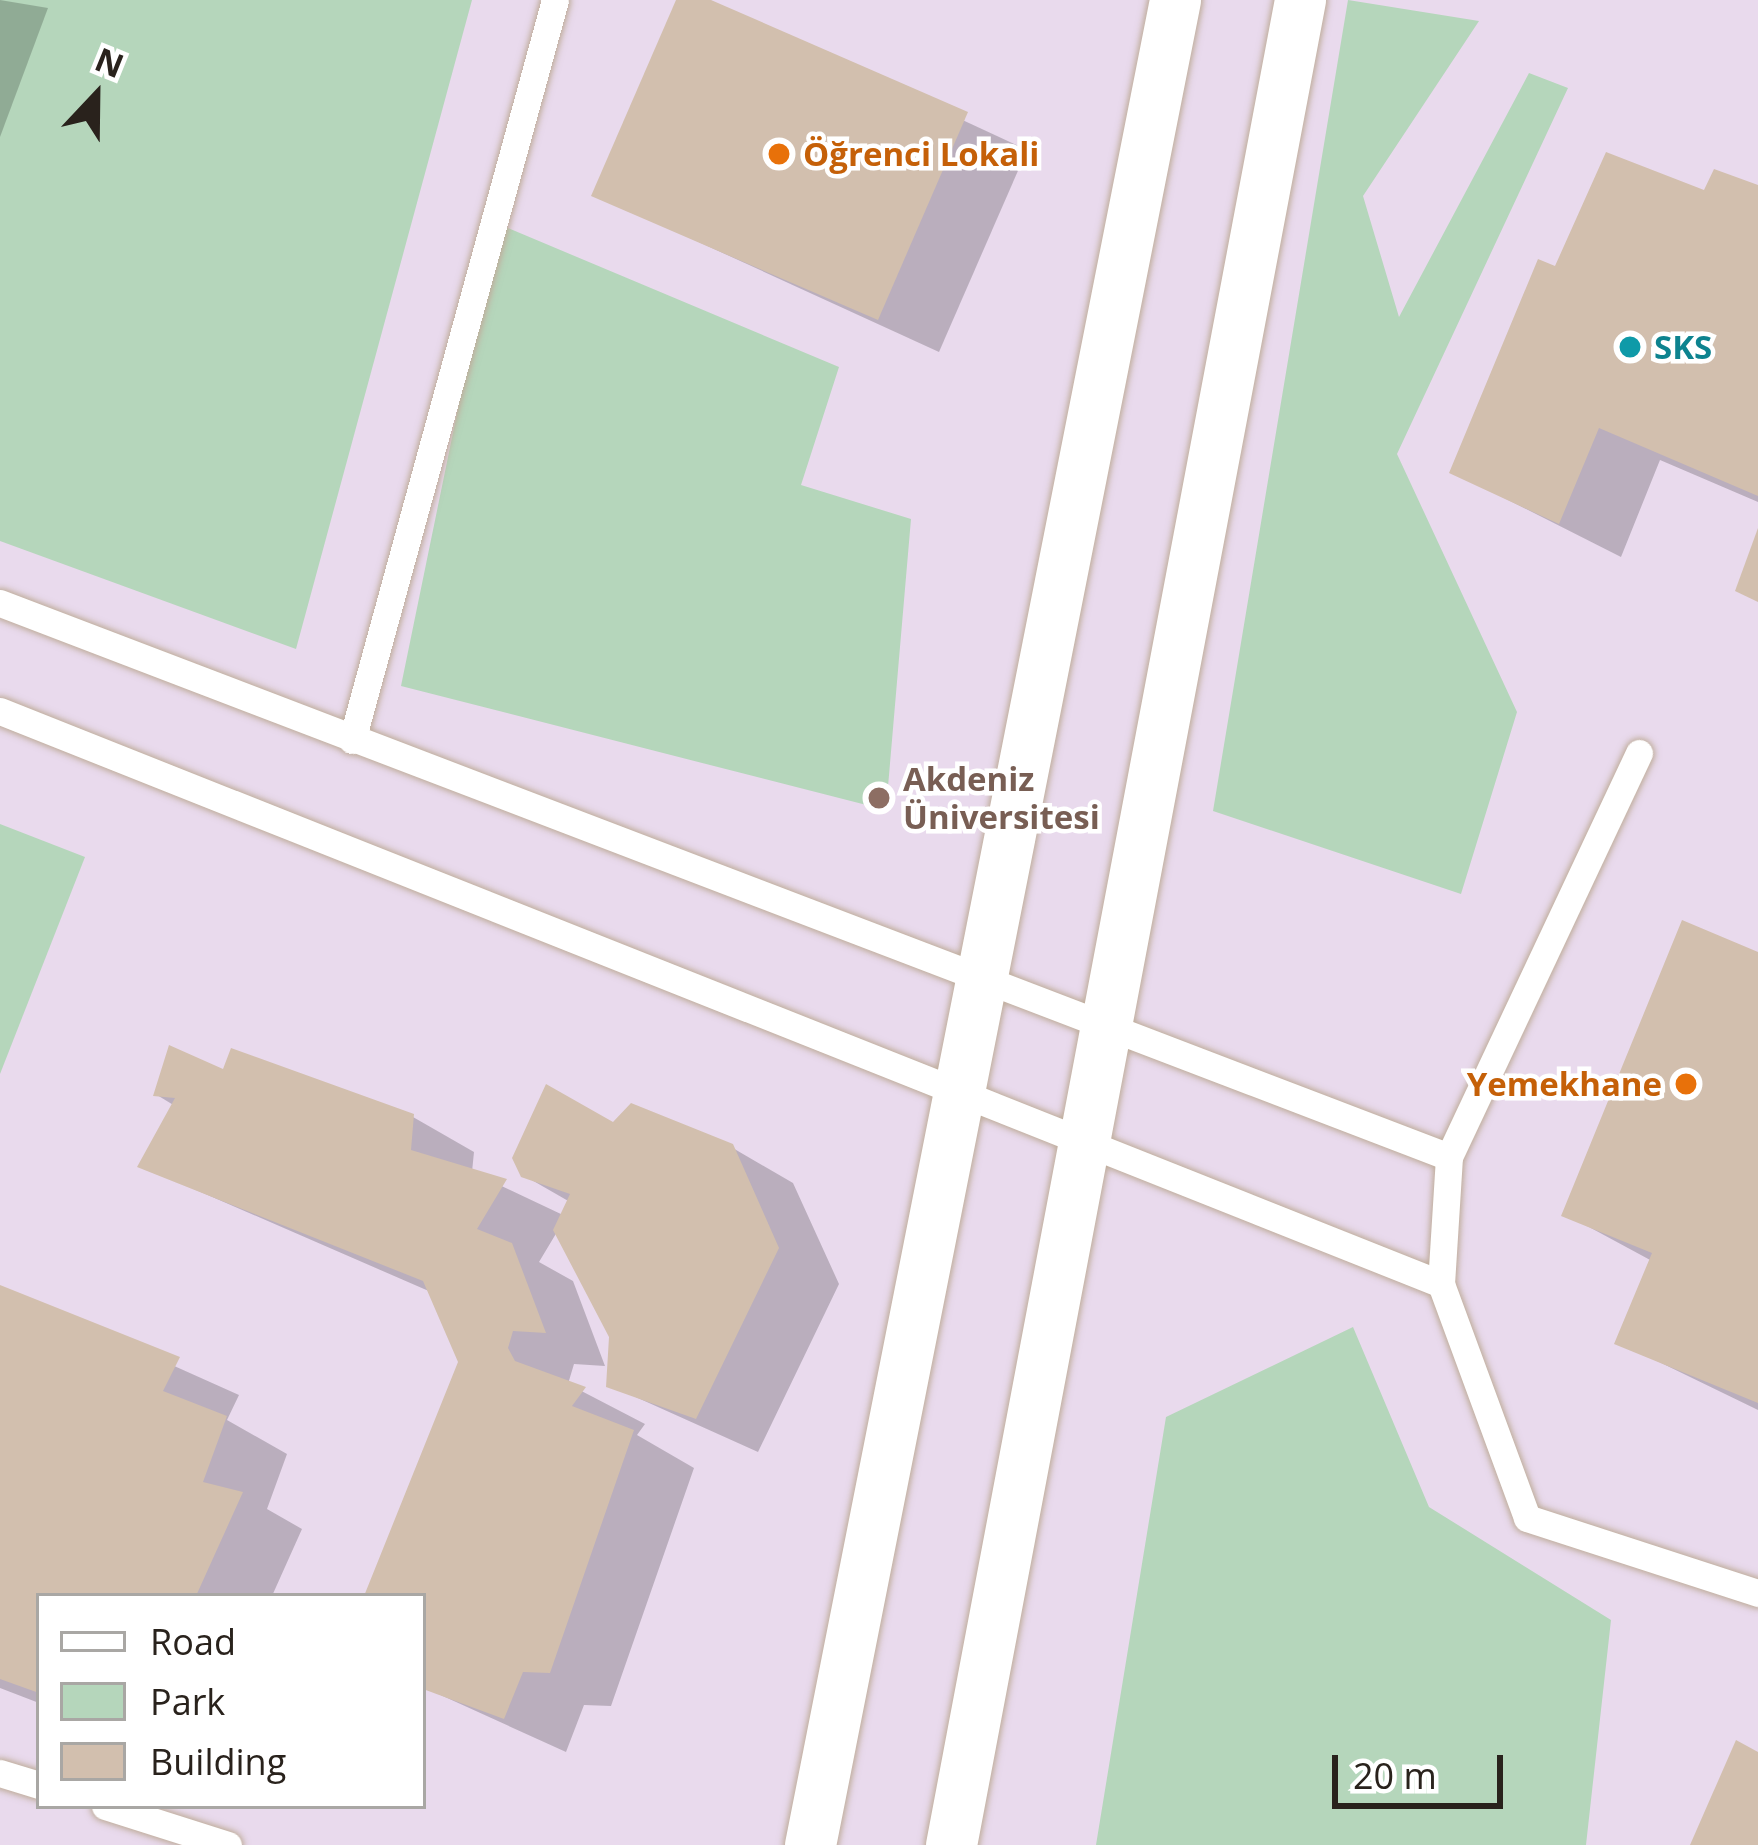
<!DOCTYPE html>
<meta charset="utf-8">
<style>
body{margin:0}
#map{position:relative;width:1758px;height:1845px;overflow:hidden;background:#fae6d5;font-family:"Open Sans",sans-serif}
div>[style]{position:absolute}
.education>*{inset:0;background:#e9daed}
.green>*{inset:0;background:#b5d6bb}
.shadow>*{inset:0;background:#0003}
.building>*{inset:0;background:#d2bfae}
.roads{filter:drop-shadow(0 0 3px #bfad9c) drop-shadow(0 0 3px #bfad9c)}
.service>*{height:27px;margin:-13.5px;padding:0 13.5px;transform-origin:13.5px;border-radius:13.5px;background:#fff}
.minor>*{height:51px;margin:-25.5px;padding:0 25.5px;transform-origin:25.5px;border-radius:25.5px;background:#fff}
.dots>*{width:33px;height:33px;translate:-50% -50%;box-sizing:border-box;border:6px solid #fff;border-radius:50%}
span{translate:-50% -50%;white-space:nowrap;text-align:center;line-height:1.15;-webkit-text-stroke:9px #fff;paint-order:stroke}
.food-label{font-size:33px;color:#c56008;font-weight:700}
.left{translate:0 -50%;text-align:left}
.right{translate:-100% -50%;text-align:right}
.culture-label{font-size:33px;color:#0d838f;font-weight:700}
.education-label{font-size:33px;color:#785e54;font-weight:700}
.legend{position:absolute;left:36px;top:1593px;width:390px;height:216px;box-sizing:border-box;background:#fff;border:3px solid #a9a7a4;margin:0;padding:15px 21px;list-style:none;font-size:36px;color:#29221c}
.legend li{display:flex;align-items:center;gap:24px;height:60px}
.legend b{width:60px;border:3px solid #a9a7a4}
.north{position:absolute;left:36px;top:36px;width:120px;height:120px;-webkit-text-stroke:9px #fff;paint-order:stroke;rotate:22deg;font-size:33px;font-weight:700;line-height:48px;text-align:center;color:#29221c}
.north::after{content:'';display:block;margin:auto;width:42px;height:54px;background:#29221c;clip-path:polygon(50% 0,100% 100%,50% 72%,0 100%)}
.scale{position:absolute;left:1332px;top:1755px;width:171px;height:54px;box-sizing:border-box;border:6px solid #29221c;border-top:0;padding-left:15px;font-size:36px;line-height:42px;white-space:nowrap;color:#29221c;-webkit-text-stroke:9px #fff;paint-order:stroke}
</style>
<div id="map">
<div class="education">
<i style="clip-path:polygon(evenodd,0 0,1758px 0,1758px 1845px,0 1845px,0 0,39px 1596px,423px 1596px,423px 1806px,39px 1806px,39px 1596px)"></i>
</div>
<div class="green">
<i style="clip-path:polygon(0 0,472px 0,296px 649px,0 541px)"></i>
<i style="clip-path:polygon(1348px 0,1479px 21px,1363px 196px,1399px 317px,1529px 73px,1568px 88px,1397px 454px,1517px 712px,1461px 894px,1213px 811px)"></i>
<i style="clip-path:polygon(496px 223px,839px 367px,801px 485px,911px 519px,886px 810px,401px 686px)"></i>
<i style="clip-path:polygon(0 824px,85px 857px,0 1074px)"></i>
<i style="clip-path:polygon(1353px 1327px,1429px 1507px,1611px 1620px,1586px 1845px,1096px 1845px,1166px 1417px)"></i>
</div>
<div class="shadow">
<i style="clip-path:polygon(0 0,48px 8px,0 137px)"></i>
<i style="clip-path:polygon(679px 0,704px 0,1027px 150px,939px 352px,594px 194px)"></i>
<i style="clip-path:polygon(1758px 189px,1758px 502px,1660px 460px,1621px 557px,1453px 472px,1557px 270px,1705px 193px)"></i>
<i style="clip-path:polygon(1758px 955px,1758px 1410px,1618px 1342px,1652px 1261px,1565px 1214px)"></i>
<i style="clip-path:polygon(224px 1073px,413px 1117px,474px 1152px,472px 1172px,563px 1215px,570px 1202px,523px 1175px,614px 1125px,731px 1147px,793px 1183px,839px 1284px,758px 1452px,609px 1385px,612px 1337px,557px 1232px,539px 1262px,573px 1281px,605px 1366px,574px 1364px,568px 1384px,645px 1424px,637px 1435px,694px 1468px,611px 1706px,584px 1705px,566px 1752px,423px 1687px,423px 1596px,367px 1596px,461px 1362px,431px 1292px,141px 1166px,175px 1106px,157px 1095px)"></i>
<i style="clip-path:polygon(0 1288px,239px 1395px,227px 1420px,287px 1454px,267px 1509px,302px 1529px,272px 1596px,39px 1596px,39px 1703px,0 1688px)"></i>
</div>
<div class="building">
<i style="clip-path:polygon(676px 0,711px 0,968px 112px,878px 320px,591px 196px)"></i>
<i style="clip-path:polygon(1606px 152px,1704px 190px,1714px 169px,1758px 185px,1758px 496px,1599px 428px,1559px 524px,1449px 473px,1538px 259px,1555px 266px)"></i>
<i style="clip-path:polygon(1758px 528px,1758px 602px,1735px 591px)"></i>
<i style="clip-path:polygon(1682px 920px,1758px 952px,1758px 1403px,1614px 1344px,1652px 1253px,1561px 1216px)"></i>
<i style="clip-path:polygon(169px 1045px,223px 1069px,231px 1048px,414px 1114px,411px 1150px,507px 1179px,477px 1229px,512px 1243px,546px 1333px,513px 1331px,508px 1348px,515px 1361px,586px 1387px,572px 1406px,634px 1430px,550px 1673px,523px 1672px,504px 1719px,423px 1689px,423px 1596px,364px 1596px,458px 1362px,423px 1281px,137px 1167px,175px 1098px,153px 1096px)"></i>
<i style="clip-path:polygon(546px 1084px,613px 1122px,631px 1103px,733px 1144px,779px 1248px,696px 1419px,606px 1387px,609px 1337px,553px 1230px,570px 1194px,521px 1177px,512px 1158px)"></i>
<i style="clip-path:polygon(0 1285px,180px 1357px,163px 1391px,227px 1416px,203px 1482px,243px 1492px,196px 1596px,39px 1596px,39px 1693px,0 1679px)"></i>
<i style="clip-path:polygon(1736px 1740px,1758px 1752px,1758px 1845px,1690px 1845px)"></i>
</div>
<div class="roads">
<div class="service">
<i style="left:0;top:603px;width:1551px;rotate:20.92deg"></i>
<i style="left:0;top:711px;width:1551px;rotate:21.68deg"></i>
<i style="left:352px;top:740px;width:767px;rotate:-74.66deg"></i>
<i style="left:1639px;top:753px;width:446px;rotate:115.2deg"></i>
<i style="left:1449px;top:1157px;width:127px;rotate:93.6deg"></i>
<i style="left:1441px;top:1284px;width:249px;rotate:69.8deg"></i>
<i style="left:1527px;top:1518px;width:243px;rotate:18deg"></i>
<i style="left:0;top:1773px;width:41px;rotate:17.1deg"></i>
<i style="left:105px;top:1806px;width:129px;rotate:17.6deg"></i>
</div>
<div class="minor">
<i style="left:810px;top:1845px;width:1881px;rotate:-78.81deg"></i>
<i style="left:951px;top:1845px;width:1878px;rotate:-79.29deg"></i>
</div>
</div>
<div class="dots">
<i style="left:779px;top:154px;background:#e8710a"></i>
<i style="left:1630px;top:347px;background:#0f9aa8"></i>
<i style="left:879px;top:798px;background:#8d6e63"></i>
<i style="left:1686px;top:1084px;background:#e8710a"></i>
</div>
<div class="food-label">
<span class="left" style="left:803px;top:154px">Öğrenci Lokali</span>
<span class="right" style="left:1662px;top:1084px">Yemekhane</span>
</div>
<div class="culture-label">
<span class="left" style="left:1654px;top:347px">SKS</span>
</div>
<div class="education-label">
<span class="left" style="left:903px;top:798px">Akdeniz<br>Üniversitesi</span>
</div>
<ul class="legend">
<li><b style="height:15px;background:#fff"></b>Road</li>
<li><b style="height:33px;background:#b5d6bb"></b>Park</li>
<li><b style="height:33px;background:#d2bfae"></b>Building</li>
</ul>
<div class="north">N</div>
<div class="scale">20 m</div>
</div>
